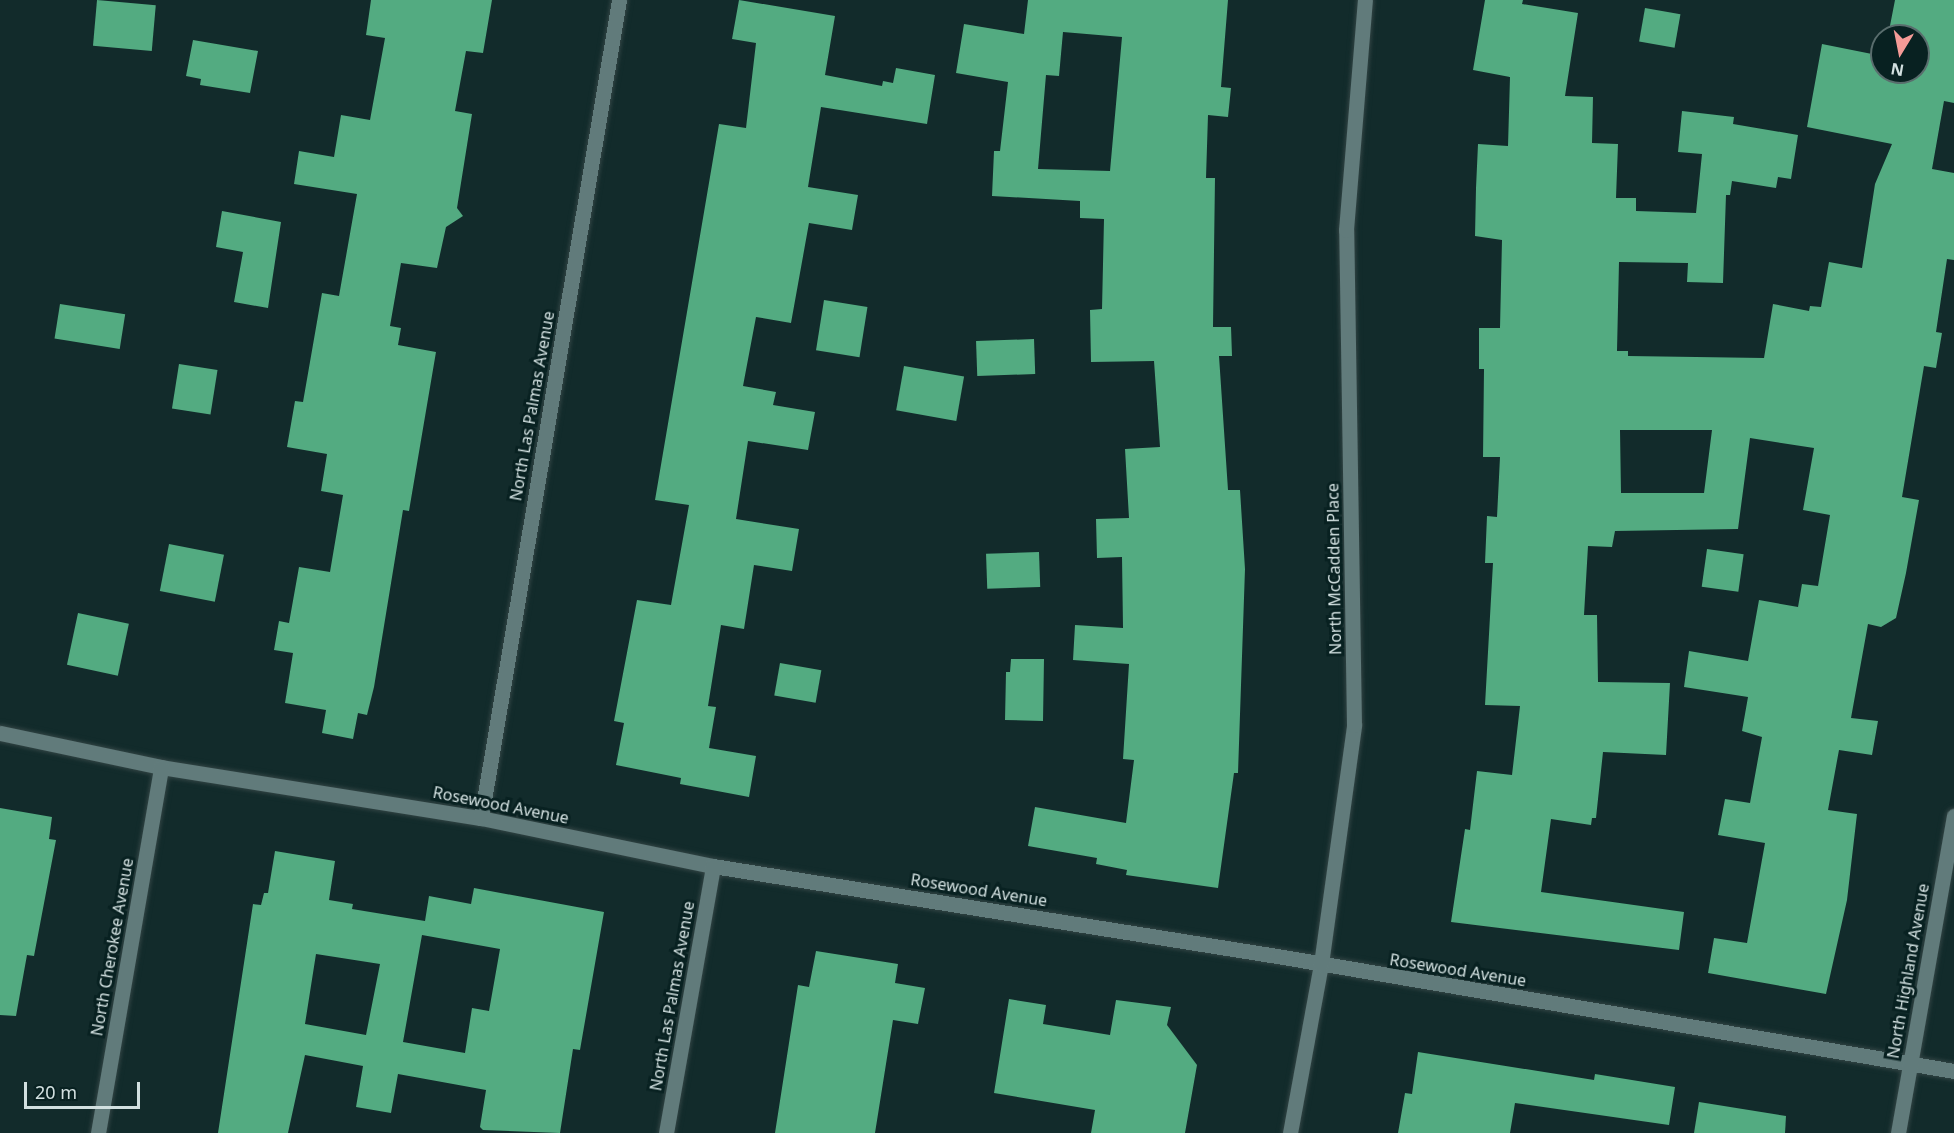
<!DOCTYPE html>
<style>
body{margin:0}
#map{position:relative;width:1954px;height:1133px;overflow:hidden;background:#122b2b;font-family:"Noto Sans",sans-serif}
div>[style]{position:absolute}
.building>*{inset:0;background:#53ab81;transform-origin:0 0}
.roads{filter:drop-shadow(0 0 2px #324444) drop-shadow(0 0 2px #324444)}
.street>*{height:15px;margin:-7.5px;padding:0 7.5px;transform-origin:7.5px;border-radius:7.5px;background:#617b7b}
.secondary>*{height:15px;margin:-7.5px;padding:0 7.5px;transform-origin:7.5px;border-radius:7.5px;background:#617b7b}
span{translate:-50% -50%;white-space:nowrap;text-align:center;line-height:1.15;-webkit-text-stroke:6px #082121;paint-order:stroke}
.street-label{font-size:16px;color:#d2e0e0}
.north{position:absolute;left:1870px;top:24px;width:60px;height:60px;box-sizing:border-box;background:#082121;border:2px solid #596d6d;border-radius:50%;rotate:190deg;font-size:16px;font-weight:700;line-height:24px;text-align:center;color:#d2e0e0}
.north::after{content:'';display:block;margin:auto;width:21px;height:27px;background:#f59b97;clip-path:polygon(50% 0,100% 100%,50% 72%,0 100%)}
.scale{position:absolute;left:24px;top:1082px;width:116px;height:27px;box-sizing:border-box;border:3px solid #d2e0e0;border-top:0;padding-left:8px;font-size:18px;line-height:21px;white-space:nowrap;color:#d2e0e0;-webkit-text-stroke:4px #082121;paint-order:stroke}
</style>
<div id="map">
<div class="building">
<i style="left:97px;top:0;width:59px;height:46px;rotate:5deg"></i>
<i style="clip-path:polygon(371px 0,492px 0,483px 53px,466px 51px,455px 111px,472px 114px,457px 208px,463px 216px,446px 227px,437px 268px,401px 263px,390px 326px,401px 328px,398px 345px,436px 352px,409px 511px,403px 510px,374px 687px,367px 715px,358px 713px,353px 739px,322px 733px,326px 710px,285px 703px,293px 653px,274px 650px,279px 621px,289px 623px,299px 567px,330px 572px,343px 495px,321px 491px,327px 454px,287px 447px,295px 401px,303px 402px,322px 293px,339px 296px,357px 194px,294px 184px,299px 151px,334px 157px,341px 115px,370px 120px,385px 38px,366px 35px)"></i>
<i style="clip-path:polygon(739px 0,835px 16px,825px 75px,882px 86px,883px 81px,893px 83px,896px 68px,935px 75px,927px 124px,821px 107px,808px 187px,858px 195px,852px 230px,809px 223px,791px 323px,756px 317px,743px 386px,776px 392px,773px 405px,815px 412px,808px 450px,748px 441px,736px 519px,799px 529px,792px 571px,754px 565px,744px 629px,721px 625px,708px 706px,716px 707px,709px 748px,756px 756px,749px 797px,680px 784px,681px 778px,616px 765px,624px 723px,614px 721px,637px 600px,671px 605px,689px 505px,655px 500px,719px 124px,746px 128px,756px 43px,732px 39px)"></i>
<i style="clip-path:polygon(evenodd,1028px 0,1228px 0,1221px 87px,1231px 88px,1228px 117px,1208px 115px,1206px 178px,1215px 178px,1213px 327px,1231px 327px,1232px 356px,1219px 356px,1228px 490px,1240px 490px,1245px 569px,1238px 773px,1234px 773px,1218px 888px,1126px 875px,1127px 870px,1096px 864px,1097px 858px,1028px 846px,1035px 807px,1126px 823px,1134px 760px,1123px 759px,1129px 664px,1073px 660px,1075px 625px,1123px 628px,1122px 557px,1097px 558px,1096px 519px,1129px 518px,1125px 449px,1160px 447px,1154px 361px,1091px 362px,1090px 310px,1102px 309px,1104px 219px,1080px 218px,1080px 201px,992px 196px,994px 151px,1000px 151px,1008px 82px,956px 73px,964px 24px,1024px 34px,1028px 0,1063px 32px,1122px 37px,1110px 171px,1038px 169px,1046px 75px,1059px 76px,1063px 32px)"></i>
<i style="clip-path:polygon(evenodd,1485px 0,1523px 0,1522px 4px,1578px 13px,1565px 96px,1593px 97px,1592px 143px,1618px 144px,1616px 198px,1636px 198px,1636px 211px,1696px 213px,1702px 154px,1678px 152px,1682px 111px,1734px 117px,1733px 124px,1798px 135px,1791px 179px,1778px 177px,1776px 188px,1732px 181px,1730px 195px,1726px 195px,1723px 283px,1687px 282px,1688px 263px,1619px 262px,1617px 351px,1628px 351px,1628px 356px,1764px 358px,1773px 304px,1809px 311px,1810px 306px,1821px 307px,1829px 262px,1862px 268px,1875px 184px,1892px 144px,1807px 127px,1822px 44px,1882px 56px,1882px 72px,1918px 72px,1918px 36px,1888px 36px,1895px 0,1954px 0,1954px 103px,1944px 101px,1932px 169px,1954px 173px,1954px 260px,1947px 259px,1936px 332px,1942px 333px,1936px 368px,1924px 366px,1902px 497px,1919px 500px,1906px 573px,1896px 618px,1881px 627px,1868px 624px,1851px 718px,1878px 721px,1872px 755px,1839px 750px,1828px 810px,1857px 814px,1847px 900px,1826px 994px,1708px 973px,1714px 938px,1747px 943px,1765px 843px,1718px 835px,1725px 799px,1750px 803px,1762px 737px,1742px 731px,1748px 697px,1684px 687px,1689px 651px,1748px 661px,1759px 600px,1798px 607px,1802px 584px,1818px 586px,1830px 515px,1803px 510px,1814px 448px,1750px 438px,1738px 529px,1615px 531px,1612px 547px,1588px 546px,1584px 615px,1597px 615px,1598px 682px,1670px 683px,1666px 755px,1603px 752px,1596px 818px,1592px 818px,1591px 825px,1551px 819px,1541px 892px,1684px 912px,1679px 950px,1451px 922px,1465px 829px,1470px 830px,1477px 771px,1512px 775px,1520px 706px,1485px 705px,1493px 563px,1485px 563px,1487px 516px,1497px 517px,1500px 457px,1483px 457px,1484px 369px,1479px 369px,1479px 328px,1500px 328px,1502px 240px,1475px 236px,1476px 188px,1478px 144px,1508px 146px,1510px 77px,1473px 70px,1485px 0,1620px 430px,1712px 430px,1704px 493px,1621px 493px,1620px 430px)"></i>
<i style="left:1645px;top:8px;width:36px;height:34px;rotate:10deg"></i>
<i style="clip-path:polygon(193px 40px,258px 51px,250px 93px,200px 85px,201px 79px,186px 76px)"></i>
<i style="clip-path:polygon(222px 211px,281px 222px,268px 308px,234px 302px,243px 252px,216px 247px)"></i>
<i style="left:824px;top:300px;width:44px;height:51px;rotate:9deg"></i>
<i style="left:60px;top:304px;width:66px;height:35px;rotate:9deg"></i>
<i style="left:1034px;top:339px;width:35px;height:58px;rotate:88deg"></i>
<i style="left:179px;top:364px;width:39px;height:45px;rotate:9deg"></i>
<i style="left:904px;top:366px;width:61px;height:45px;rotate:10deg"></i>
<i style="left:169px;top:544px;width:56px;height:48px;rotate:11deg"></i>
<i style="left:1707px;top:549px;width:37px;height:38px;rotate:8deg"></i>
<i style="left:1039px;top:552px;width:35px;height:53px;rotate:88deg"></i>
<i style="left:78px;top:613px;width:52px;height:53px;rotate:12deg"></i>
<i style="clip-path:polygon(1011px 659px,1044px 659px,1043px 721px,1005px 720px,1006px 672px,1010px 672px)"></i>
<i style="left:780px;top:663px;width:42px;height:33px;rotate:10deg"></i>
<i style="clip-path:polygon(0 808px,52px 817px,49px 839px,56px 840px,34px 956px,27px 955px,16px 1016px,0 1015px)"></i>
<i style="clip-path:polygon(evenodd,275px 851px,335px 861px,329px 900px,353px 904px,352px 909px,425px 921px,429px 896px,471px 904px,474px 888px,604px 912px,580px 1050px,573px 1049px,560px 1133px,483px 1130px,480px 1127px,486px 1090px,398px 1074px,391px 1113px,356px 1107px,363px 1066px,305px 1055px,288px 1133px,218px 1133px,253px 904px,261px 905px,264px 893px,268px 893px,275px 851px,422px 935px,500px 949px,489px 1011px,472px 1008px,465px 1053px,403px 1042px,422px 935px,275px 851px,316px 954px,380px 964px,366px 1035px,305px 1024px,316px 954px)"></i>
<i style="clip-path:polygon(816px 951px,898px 964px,895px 983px,925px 988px,918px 1024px,893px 1020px,875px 1133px,775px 1133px,798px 985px,809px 987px)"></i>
<i style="clip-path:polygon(1009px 999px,1046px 1005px,1043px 1024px,1110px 1035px,1116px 1000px,1171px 1007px,1167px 1025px,1197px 1065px,1185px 1133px,1091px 1133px,1095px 1110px,994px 1093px)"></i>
<i style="clip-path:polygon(1418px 1052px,1594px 1080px,1595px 1074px,1675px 1087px,1669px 1125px,1515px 1103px,1510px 1133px,1398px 1133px,1405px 1093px,1412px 1094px)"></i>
<i style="clip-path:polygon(1699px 1102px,1786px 1116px,1785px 1133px,1694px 1133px)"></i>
</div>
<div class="roads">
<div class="street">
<i style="left:0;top:733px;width:165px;rotate:11.9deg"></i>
<i style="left:161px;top:767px;width:324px;rotate:9.1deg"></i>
<i style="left:481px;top:818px;width:237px;rotate:11.7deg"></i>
<i style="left:713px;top:866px;width:571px;rotate:9.07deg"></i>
<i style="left:1277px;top:956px;width:687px;rotate:9.64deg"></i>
<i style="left:481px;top:818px;width:830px;rotate:-80.42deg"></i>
<i style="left:98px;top:1133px;width:371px;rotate:-80.2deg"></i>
<i style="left:666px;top:1133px;width:271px;rotate:-80deg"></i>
<i style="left:1290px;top:1133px;width:172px;rotate:-79.6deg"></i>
<i style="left:1321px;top:964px;width:241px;rotate:-82.1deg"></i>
<i style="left:1354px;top:725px;width:495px;rotate:-90.9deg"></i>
<i style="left:1346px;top:230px;width:231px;rotate:-85.3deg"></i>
</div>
<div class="secondary">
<i style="left:1898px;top:1133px;width:322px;rotate:-80deg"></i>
</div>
</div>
<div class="street-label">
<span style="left:532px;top:406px;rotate:-80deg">North Las Palmas Avenue</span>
<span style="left:1334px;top:569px;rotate:-91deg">North McCadden Place</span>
<span style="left:501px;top:805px;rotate:11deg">Rosewood Avenue</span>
<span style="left:979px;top:890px;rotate:9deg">Rosewood Avenue</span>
<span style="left:112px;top:947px;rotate:-80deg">North Cherokee Avenue</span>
<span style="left:1458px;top:970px;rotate:9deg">Rosewood Avenue</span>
<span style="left:1908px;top:971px;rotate:-80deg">North Highland Avenue</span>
<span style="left:672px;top:996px;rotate:-80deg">North Las Palmas Avenue</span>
</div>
<div class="north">N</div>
<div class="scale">20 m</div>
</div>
